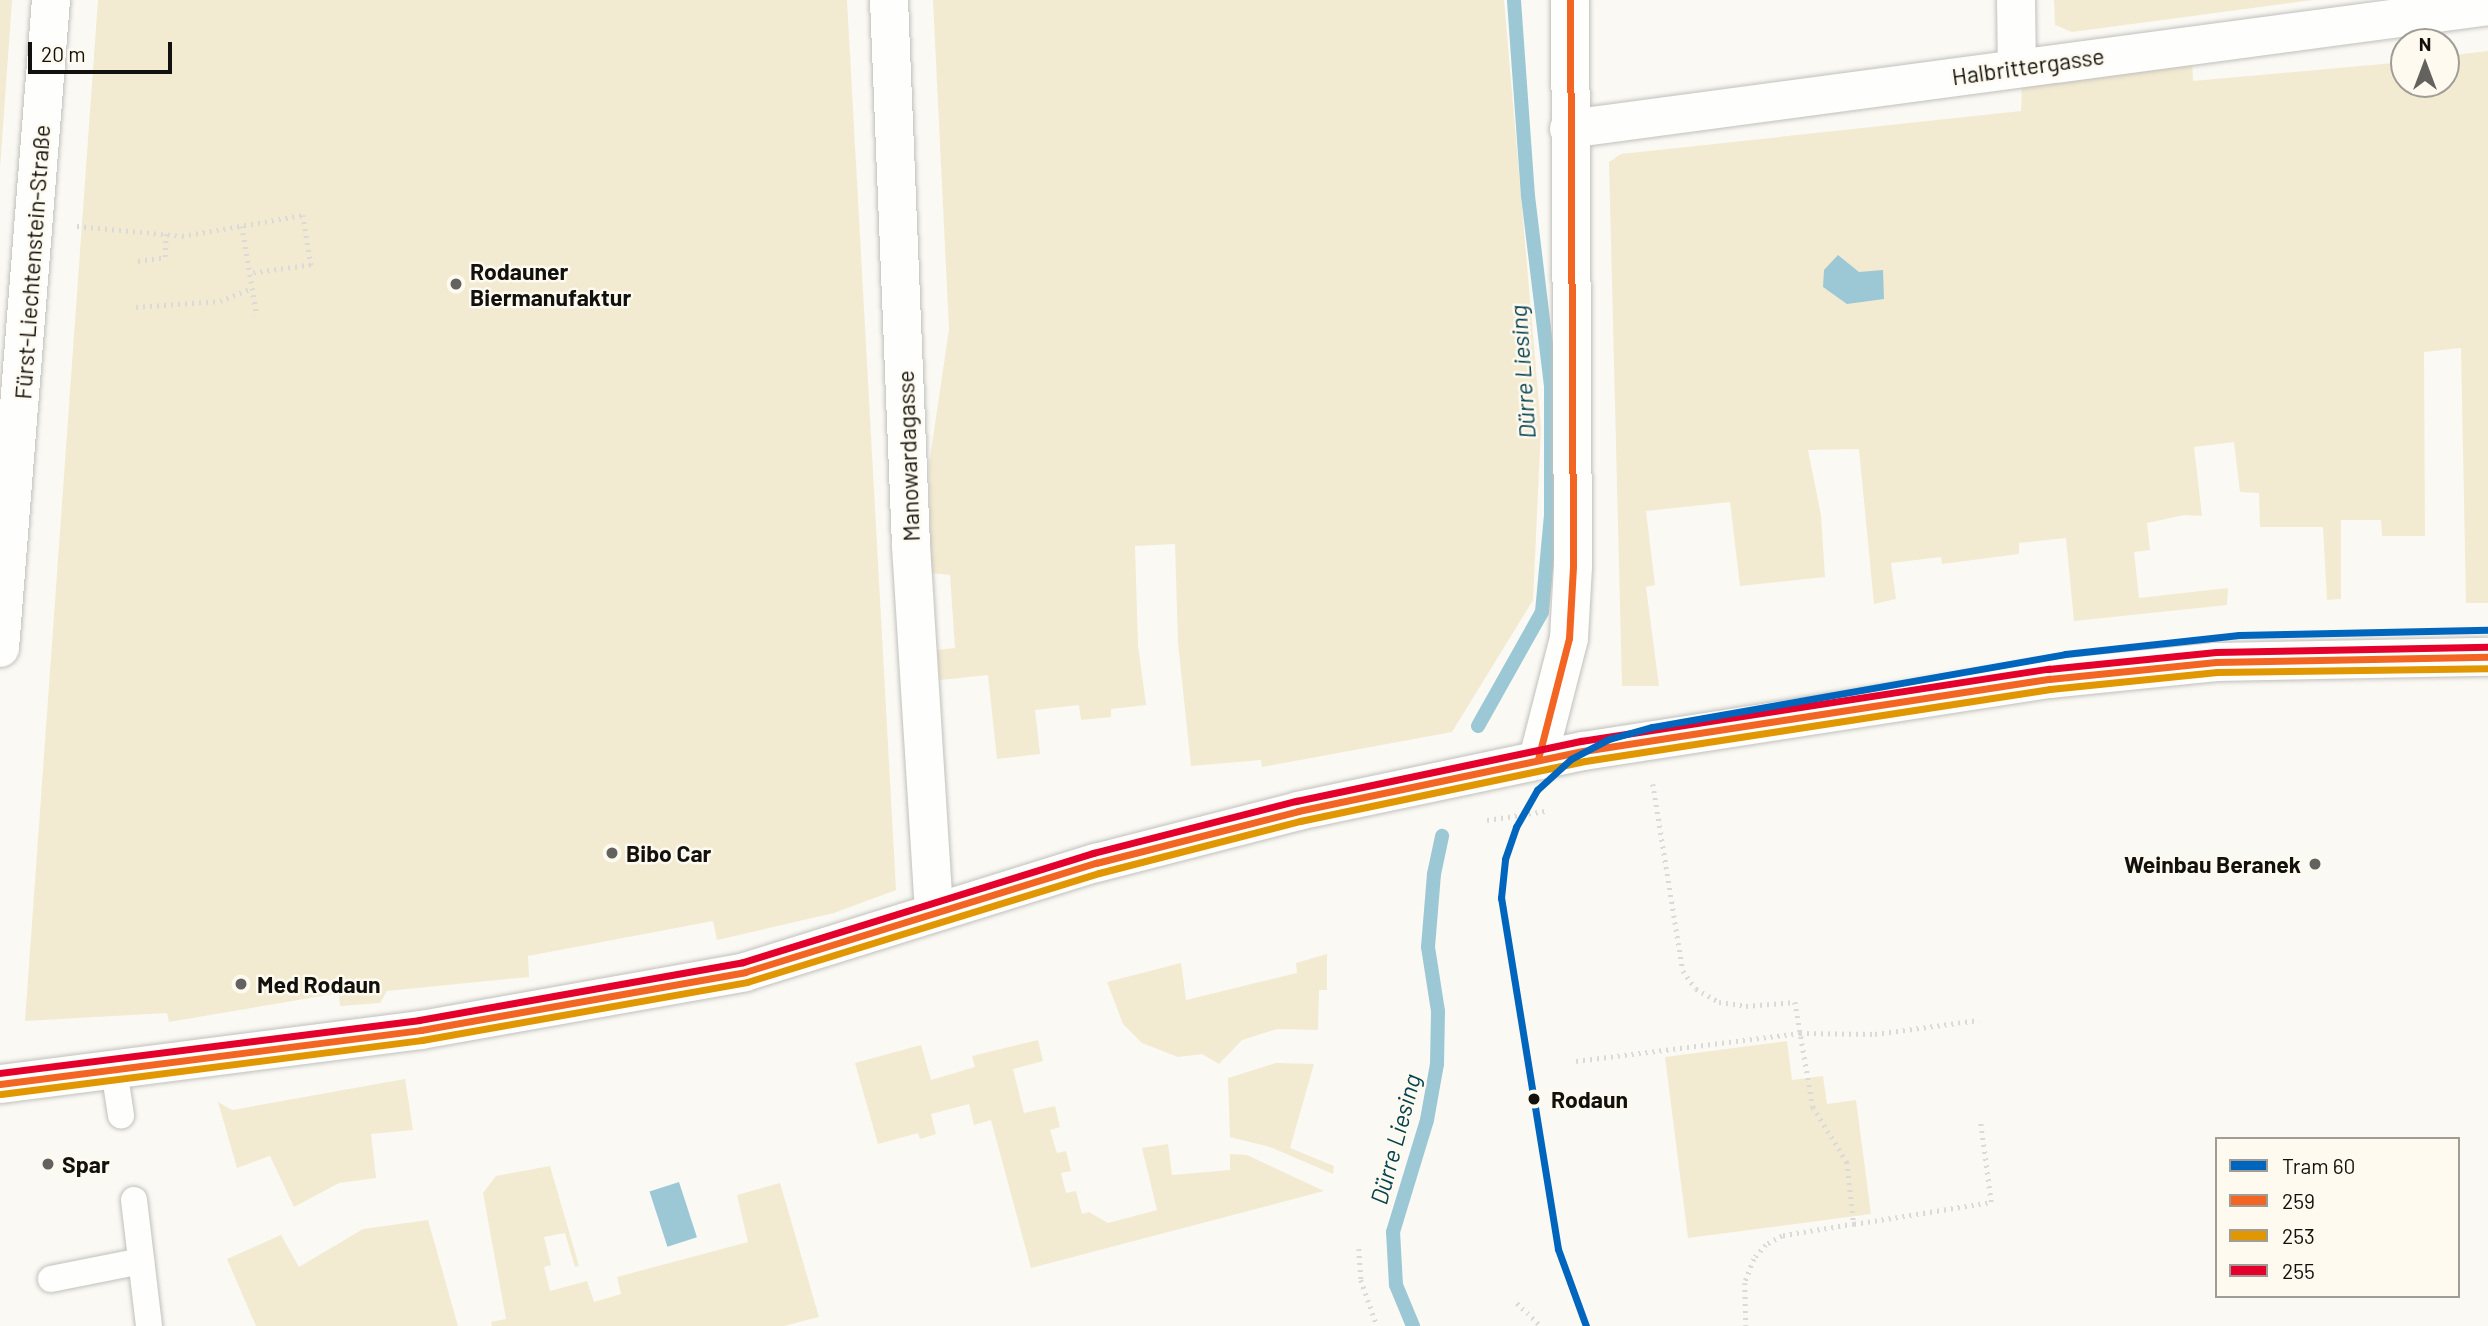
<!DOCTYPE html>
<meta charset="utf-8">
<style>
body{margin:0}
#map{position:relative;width:2488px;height:1326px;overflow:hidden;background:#faf9f4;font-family:Barlow,sans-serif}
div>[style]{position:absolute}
.green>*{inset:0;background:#f3ead2}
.water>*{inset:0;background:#9bc8d4;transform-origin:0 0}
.stream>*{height:14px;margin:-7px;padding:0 7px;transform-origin:7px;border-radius:7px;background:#9bc8d4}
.path>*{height:4.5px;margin-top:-2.25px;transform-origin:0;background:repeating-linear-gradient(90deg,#dbdad9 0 2px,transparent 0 7px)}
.roads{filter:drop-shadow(0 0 2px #c1c0bc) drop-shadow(0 0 2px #c1c0bc)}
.lane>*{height:26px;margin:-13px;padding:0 13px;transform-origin:13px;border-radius:13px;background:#fefefd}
.street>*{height:38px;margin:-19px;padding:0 19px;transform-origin:19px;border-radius:19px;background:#fefefd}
.secondary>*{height:38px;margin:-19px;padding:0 19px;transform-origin:19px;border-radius:19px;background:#fefefd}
.bus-1>*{height:7px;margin:-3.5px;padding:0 3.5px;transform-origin:3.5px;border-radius:3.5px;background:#f26522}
.bus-2>*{height:7px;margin:-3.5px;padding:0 3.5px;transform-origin:3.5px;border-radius:3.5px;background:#e09701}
.bus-3>*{height:7px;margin:-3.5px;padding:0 3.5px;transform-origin:3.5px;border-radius:3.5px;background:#e4002b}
.tram-1>*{height:7px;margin:-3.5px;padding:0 3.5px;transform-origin:3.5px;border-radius:3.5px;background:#0065bd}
.dots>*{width:19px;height:19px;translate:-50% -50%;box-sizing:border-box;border:4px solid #fefaf0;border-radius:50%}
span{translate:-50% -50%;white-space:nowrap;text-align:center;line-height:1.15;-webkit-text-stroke:5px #fefaf0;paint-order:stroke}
.street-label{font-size:23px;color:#12110e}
.poi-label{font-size:23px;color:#12110e;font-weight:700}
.left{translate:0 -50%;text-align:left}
.right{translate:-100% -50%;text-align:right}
.stop-label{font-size:23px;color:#12110e;font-weight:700}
.water-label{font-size:24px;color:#064351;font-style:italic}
.legend{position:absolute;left:2215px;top:1137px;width:245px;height:161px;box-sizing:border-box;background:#fefaf0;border:2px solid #a09d96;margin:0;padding:9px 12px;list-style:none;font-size:21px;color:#12110e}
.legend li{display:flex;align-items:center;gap:14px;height:35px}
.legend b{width:35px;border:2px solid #a09d96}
.north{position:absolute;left:2390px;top:28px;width:70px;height:70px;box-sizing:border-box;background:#fefaf0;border:2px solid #a09d96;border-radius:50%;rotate:0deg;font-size:19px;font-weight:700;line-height:28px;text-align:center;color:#12110e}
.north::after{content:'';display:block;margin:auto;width:24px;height:32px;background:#63625e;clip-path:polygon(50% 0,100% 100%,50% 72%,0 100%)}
.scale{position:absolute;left:28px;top:42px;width:144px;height:32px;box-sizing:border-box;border:4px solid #12110e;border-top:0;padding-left:9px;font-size:21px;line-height:24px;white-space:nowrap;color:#12110e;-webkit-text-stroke:5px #fefaf0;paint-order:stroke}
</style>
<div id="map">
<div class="green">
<i style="clip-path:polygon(0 0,12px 0,0 168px)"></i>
<i style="clip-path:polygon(98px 0,847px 0,896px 890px,834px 913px,717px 940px,713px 921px,528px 956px,529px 977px,387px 991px,380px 1003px,340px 1006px,339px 993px,169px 1022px,167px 1013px,25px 1021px)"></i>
<i style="clip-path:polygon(933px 0,1504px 0,1541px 427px,1533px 600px,1452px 732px,1262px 767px,1261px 760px,1191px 766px,1178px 643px,1175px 544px,1135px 546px,1138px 645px,1146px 705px,1111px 709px,1111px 717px,1081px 720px,1079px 705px,1035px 710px,1040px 754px,997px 759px,988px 675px,940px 680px,937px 650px,955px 648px,950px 575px,931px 573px,929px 465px,949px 329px)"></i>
<i style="clip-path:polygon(2054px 0,2313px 0,2072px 32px,2055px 25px)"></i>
<i style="clip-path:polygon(2488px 51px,2488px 603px,2466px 603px,2461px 348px,2424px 352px,2425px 536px,2382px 536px,2381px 520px,2341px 520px,2341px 599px,2327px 600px,2323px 527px,2260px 527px,2259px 493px,2240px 492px,2234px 442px,2194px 447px,2202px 516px,2184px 515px,2147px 523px,2150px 550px,2134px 552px,2139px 598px,2228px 588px,2227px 605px,2074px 621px,2066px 538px,2019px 543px,2019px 554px,1942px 564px,1941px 557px,1891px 563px,1896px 599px,1874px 604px,1859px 449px,1808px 450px,1821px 515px,1825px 577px,1740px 586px,1730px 502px,1646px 511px,1655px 585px,1646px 587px,1659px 686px,1622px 686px,1609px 162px,1621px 154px,2021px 111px,2022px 81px,2192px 58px,2193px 81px,2404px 62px,2404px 84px,2446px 84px,2446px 56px)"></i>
<i style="clip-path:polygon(1327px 954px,1327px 990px,1319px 990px,1318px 1030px,1277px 1029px,1242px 1040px,1219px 1064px,1202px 1054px,1178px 1057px,1142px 1043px,1123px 1024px,1107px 982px,1181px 963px,1186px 1000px,1297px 973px,1296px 963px)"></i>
<i style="clip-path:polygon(1038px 1040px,1043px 1061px,1013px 1069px,1024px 1113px,1055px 1106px,1060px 1127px,1050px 1130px,1057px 1153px,1066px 1151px,1071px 1171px,1061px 1173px,1066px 1193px,1076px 1191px,1082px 1214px,1089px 1212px,1108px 1223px,1157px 1210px,1142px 1148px,1168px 1144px,1172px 1175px,1230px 1170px,1230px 1154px,1247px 1155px,1324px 1191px,1031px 1268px,991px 1120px,974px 1125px,969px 1104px,931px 1114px,936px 1134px,920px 1139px,918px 1133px,878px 1144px,855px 1063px,921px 1045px,931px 1080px,975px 1067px,972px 1056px)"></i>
<i style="clip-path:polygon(1787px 1041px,1792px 1080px,1823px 1076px,1827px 1104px,1856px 1100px,1871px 1214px,1688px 1238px,1665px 1057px)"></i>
<i style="clip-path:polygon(1276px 1063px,1314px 1064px,1290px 1148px,1334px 1166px,1333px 1174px,1270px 1147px,1230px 1137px,1228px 1078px)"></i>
<i style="clip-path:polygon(405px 1079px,413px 1130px,371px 1134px,376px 1178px,339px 1183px,294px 1207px,270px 1156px,237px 1168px,218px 1102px,232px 1110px)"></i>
<i style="clip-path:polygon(550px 1166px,579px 1266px,575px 1267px,565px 1233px,544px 1237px,551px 1265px,544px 1267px,550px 1291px,587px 1281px,594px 1302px,621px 1294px,617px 1277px,748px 1242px,737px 1195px,780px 1183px,819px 1317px,784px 1326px,492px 1326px,491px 1322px,506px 1319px,483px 1193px,496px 1176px)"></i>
<i style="clip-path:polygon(428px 1220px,458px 1326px,256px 1326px,227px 1259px,281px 1235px,299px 1267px,363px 1229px)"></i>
</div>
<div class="water">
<i style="clip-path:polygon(1838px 255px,1859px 272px,1883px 270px,1884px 299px,1847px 304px,1823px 287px,1824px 270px)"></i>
<i style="left:679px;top:1182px;width:58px;height:31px;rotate:72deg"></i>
</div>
<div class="stream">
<i style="left:1478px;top:726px;width:131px;rotate:-60.7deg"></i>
<i style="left:1542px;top:612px;width:97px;rotate:-84.7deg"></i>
<i style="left:1551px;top:515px;width:129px;rotate:-90deg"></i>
<i style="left:1551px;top:386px;width:191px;rotate:-96.9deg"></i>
<i style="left:1528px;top:196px;width:196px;rotate:-94.1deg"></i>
<i style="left:1413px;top:1326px;width:44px;rotate:-112.5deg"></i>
<i style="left:1396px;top:1285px;width:53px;rotate:-93.2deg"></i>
<i style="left:1393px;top:1232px;width:117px;rotate:-73.1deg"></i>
<i style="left:1427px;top:1120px;width:57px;rotate:-79.9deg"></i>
<i style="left:1437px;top:1064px;width:53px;rotate:-88.9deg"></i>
<i style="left:1438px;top:1011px;width:65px;rotate:-98.9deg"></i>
<i style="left:1428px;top:947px;width:73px;rotate:-85.3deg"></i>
<i style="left:1434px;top:874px;width:39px;rotate:-78deg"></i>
</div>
<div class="path">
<i style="left:77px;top:226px;width:105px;rotate:5.4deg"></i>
<i style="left:182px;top:236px;width:123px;rotate:-9.8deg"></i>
<i style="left:303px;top:215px;width:51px;rotate:80.9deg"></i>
<i style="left:311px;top:265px;width:60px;rotate:172.3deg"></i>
<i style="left:242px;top:226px;width:91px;rotate:80.5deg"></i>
<i style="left:138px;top:261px;width:27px;rotate:-8deg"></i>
<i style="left:165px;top:257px;width:23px;rotate:-88deg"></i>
<i style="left:136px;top:307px;width:84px;rotate:-4.1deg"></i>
<i style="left:220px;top:301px;width:35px;rotate:-22deg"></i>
<i style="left:1653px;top:784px;width:189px;rotate:80.9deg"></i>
<i style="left:1683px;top:971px;width:22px;rotate:54deg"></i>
<i style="left:1696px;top:989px;width:26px;rotate:29deg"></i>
<i style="left:1719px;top:1002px;width:27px;rotate:8deg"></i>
<i style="left:1746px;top:1006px;width:49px;rotate:-4.7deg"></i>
<i style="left:1795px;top:1002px;width:107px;rotate:80.3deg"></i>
<i style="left:1813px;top:1107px;width:65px;rotate:58.3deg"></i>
<i style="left:1847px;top:1162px;width:62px;rotate:83.6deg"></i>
<i style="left:1854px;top:1224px;width:73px;rotate:170.5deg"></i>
<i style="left:1782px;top:1236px;width:18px;rotate:151deg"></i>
<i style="left:1766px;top:1245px;width:18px;rotate:131deg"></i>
<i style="left:1754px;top:1259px;width:26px;rotate:111deg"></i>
<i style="left:1745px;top:1283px;width:43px;rotate:88.7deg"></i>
<i style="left:1487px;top:820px;width:59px;rotate:-8.8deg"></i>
<i style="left:1576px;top:1061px;width:226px;rotate:-7.1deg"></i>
<i style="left:1800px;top:1033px;width:75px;rotate:0.8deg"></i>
<i style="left:1875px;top:1034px;width:105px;rotate:-7.7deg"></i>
<i style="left:1854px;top:1224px;width:139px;rotate:-9.1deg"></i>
<i style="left:1991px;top:1202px;width:83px;rotate:-97.6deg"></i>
<i style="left:1359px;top:1249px;width:31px;rotate:86deg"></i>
<i style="left:1361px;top:1280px;width:49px;rotate:70.8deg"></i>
<i style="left:1517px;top:1303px;width:33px;rotate:44deg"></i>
</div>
<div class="roads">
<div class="lane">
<i style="left:114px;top:1070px;width:46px;rotate:81.2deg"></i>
<i style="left:134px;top:1200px;width:127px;rotate:83.2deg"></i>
<i style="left:51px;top:1279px;width:92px;rotate:-11.3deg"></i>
</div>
<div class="street">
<i style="left:889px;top:0;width:546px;rotate:87.69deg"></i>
<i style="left:911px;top:546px;width:367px;rotate:86.4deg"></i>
<i style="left:2016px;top:0;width:68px;rotate:89.2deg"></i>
<i style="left:1569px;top:129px;width:927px;rotate:-7.62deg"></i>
<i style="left:0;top:648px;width:650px;rotate:-85.5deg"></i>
<i style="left:1538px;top:759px;width:125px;rotate:-75.6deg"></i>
<i style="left:1569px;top:638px;width:71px;rotate:-86.8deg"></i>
<i style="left:1573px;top:567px;width:567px;rotate:-90.3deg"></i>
</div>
<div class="secondary">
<i style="left:0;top:1084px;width:424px;rotate:-7.3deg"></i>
<i style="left:421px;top:1030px;width:329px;rotate:-10.1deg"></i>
<i style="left:745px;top:972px;width:368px;rotate:-17.3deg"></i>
<i style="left:1096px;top:863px;width:209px;rotate:-14.4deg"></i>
<i style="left:1298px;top:811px;width:291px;rotate:-11.9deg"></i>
<i style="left:1583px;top:751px;width:472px;rotate:-8.8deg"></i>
<i style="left:2049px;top:679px;width:168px;rotate:-5.8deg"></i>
<i style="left:2216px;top:662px;width:272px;rotate:-1.1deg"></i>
</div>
</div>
<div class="bus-1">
<i style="left:1538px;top:759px;width:125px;rotate:-75.6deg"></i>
<i style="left:1569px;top:638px;width:71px;rotate:-86.8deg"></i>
<i style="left:1573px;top:567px;width:567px;rotate:-90.3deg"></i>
<i style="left:0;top:1084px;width:424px;rotate:-7.3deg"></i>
<i style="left:421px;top:1030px;width:329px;rotate:-10.1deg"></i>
<i style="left:745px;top:972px;width:368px;rotate:-17.3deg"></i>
<i style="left:1096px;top:863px;width:209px;rotate:-14.4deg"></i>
<i style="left:1298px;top:811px;width:291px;rotate:-11.9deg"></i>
<i style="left:1583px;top:751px;width:472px;rotate:-8.8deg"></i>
<i style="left:2049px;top:679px;width:168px;rotate:-5.8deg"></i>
<i style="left:2216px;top:662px;width:272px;rotate:-1.1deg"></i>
</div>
<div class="bus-2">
<i style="left:1px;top:1094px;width:424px;rotate:-7.3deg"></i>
<i style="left:422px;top:1040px;width:330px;rotate:-10.1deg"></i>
<i style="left:747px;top:982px;width:368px;rotate:-17.2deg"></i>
<i style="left:1099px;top:873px;width:208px;rotate:-14.5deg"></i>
<i style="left:1300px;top:821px;width:291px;rotate:-11.9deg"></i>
<i style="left:1585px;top:761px;width:471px;rotate:-8.8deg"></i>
<i style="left:2050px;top:689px;width:168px;rotate:-5.8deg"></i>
<i style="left:2217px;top:672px;width:271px;rotate:-0.8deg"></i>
</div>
<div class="bus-3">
<i style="left:0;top:1073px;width:422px;rotate:-7.2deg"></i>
<i style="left:419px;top:1020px;width:329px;rotate:-10.1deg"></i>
<i style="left:743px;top:962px;width:367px;rotate:-17.3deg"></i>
<i style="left:1093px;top:853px;width:210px;rotate:-14.4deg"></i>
<i style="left:1296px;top:801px;width:291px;rotate:-11.9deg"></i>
<i style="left:1581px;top:741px;width:473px;rotate:-8.8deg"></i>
<i style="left:2048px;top:669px;width:169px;rotate:-5.8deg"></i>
<i style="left:2216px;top:652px;width:272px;rotate:-1.1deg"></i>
</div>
<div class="tram-1">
<i style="left:1586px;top:1326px;width:82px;rotate:-110deg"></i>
<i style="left:1558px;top:1249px;width:356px;rotate:-99.2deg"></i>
<i style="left:1501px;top:898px;width:39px;rotate:-84deg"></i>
<i style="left:1505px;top:859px;width:34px;rotate:-71deg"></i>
<i style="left:1516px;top:827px;width:43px;rotate:-60.4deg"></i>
<i style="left:1537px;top:790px;width:46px;rotate:-42.4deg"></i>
<i style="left:1571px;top:759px;width:43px;rotate:-27.8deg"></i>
<i style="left:1609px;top:739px;width:45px;rotate:-15.6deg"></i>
<i style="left:1652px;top:727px;width:419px;rotate:-10deg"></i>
<i style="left:2065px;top:654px;width:175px;rotate:-6.2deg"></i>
<i style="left:2239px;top:635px;width:249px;rotate:-1.2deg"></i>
</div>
<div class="dots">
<i style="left:456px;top:284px;background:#63625e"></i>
<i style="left:612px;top:853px;background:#63625e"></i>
<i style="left:2315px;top:864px;background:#63625e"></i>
<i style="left:241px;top:984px;background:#63625e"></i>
<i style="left:1534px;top:1099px;background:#12110e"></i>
<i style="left:48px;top:1164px;background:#63625e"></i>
</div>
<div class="street-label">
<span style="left:2028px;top:66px;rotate:-8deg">Halbrittergasse</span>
<span style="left:32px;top:262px;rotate:-86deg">Fürst-Liechtenstein-Straße</span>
<span style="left:908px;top:456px;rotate:-92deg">Manowardagasse</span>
</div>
<div class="poi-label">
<span class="left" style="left:470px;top:284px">Rodauner<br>Biermanufaktur</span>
<span class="left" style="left:626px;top:853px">Bibo Car</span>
<span class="right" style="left:2301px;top:864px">Weinbau Beranek</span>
<span class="left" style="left:257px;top:984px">Med Rodaun</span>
<span class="left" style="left:62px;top:1164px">Spar</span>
</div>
<div class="stop-label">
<span class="left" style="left:1551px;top:1099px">Rodaun</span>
</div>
<div class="water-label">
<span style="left:1522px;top:372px;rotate:-94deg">Dürre Liesing</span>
<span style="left:1395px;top:1139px;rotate:-75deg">Dürre Liesing</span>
</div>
<ul class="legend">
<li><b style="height:9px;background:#0065bd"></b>Tram 60</li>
<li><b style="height:9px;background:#f26522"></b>259</li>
<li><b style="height:9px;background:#e09701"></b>253</li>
<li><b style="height:9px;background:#e4002b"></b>255</li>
</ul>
<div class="north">N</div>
<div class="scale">20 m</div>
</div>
